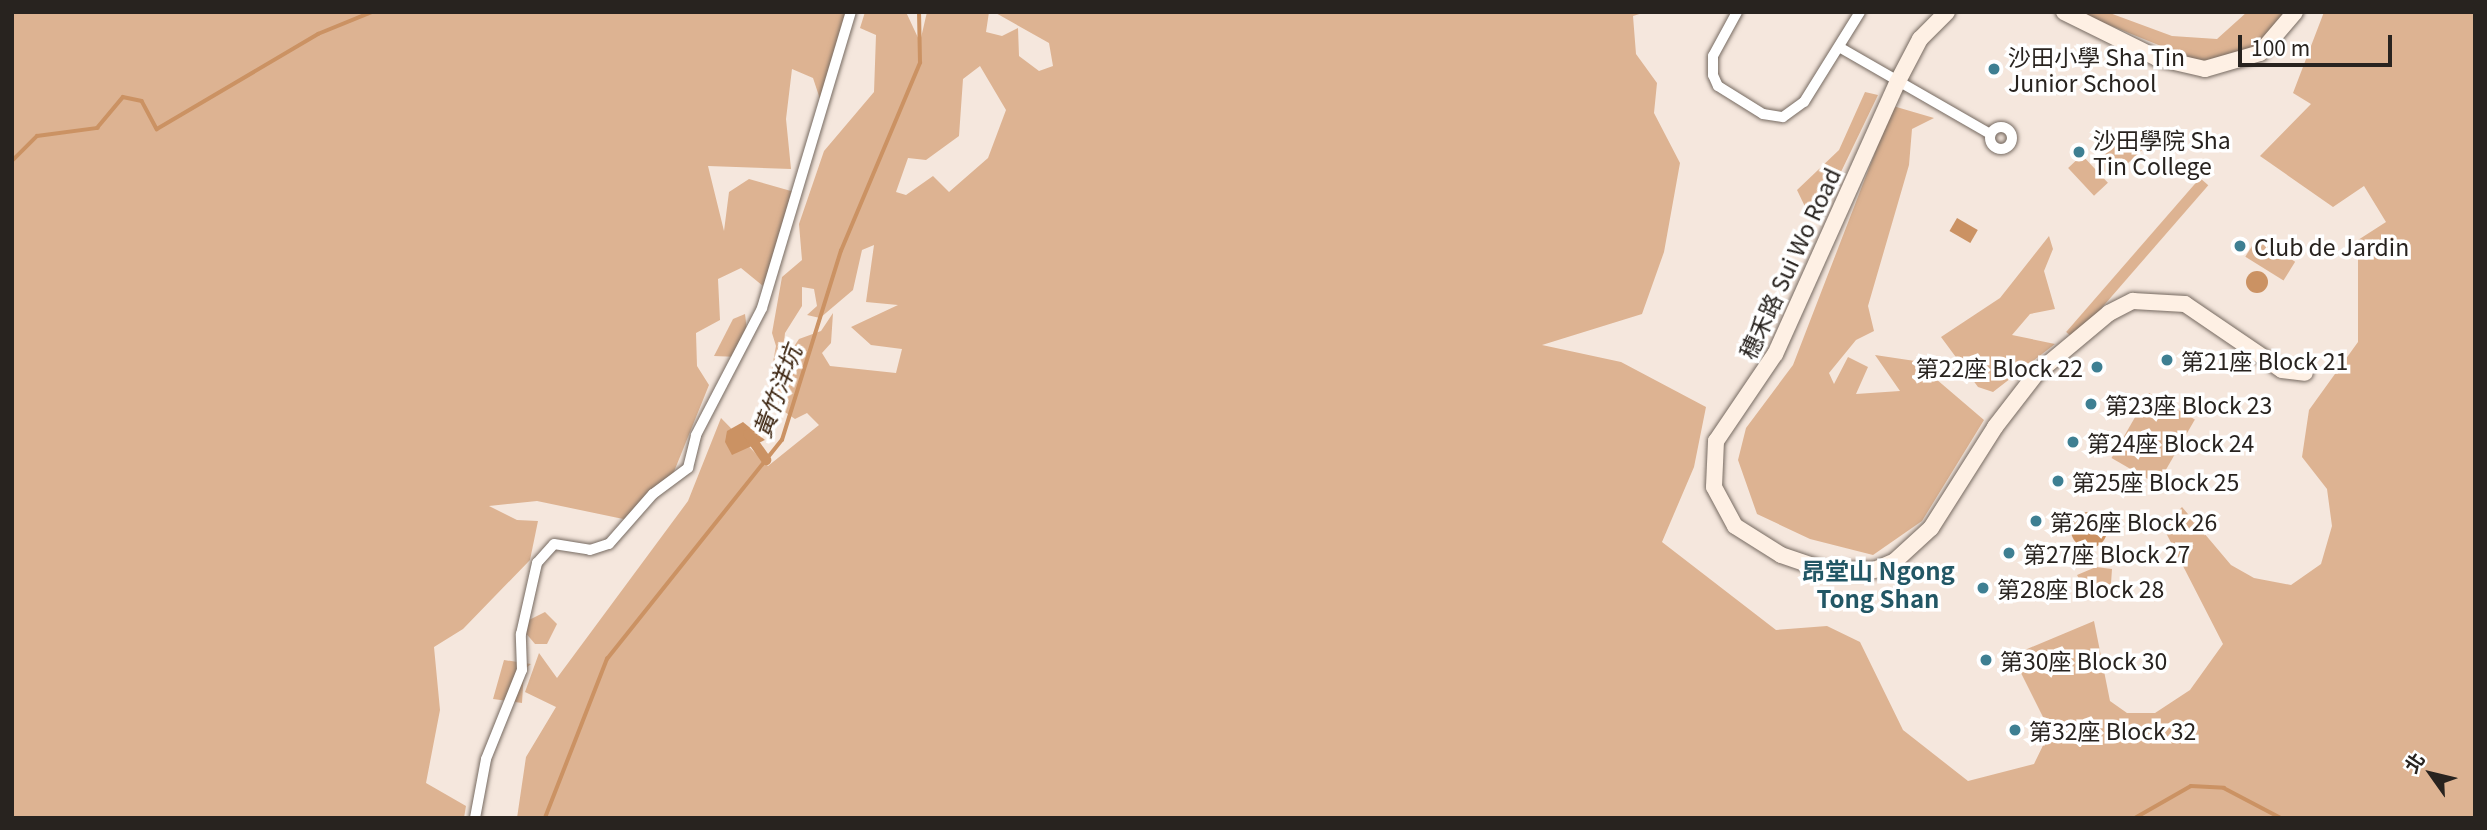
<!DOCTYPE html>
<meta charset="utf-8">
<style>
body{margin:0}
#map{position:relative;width:2487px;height:830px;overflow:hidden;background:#f5e7dd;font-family:Georgia,"Noto Sans TC",serif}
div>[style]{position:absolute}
.green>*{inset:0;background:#ddb392;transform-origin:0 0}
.water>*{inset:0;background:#cb9263;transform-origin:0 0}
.round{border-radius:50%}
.stream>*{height:3.5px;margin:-1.75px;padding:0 1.75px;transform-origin:1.75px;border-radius:1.75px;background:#cb9263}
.canal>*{height:10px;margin:-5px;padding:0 5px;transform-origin:5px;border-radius:5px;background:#cb9263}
.roads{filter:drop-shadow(0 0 2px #766a61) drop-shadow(0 0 2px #766a61)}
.street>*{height:10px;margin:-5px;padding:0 5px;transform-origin:5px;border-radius:5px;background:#fff}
.street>.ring{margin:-5px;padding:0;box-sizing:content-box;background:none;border:10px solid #fff;border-radius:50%}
.secondary>*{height:16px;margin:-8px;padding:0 8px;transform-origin:8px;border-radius:8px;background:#fef0e4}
.dots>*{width:19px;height:19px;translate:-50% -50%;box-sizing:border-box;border:4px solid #fff;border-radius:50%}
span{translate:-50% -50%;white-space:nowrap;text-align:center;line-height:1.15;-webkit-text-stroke:7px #fff;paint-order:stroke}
.poi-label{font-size:23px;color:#28231f}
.left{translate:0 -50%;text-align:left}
.right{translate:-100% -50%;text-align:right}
.street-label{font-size:23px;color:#28231f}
.water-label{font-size:24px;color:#3b230e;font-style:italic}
.neighbourhood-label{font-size:24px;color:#225765;font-weight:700}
.frame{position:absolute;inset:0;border:14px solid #28231f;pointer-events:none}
.north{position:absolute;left:2396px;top:739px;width:70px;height:70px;-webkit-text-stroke:5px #fff;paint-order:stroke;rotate:304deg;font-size:19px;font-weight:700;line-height:28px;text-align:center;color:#28231f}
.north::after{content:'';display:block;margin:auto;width:24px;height:32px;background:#28231f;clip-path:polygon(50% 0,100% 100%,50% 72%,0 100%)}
.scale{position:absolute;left:2238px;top:35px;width:154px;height:32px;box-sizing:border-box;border:4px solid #28231f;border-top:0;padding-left:9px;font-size:21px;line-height:24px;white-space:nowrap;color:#28231f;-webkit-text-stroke:5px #fff;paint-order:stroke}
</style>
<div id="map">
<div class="green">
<i style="clip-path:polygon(12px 12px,848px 12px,823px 108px,813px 78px,792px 69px,786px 119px,791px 169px,708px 166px,724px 231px,729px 192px,749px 179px,798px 193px,763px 286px,741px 268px,718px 279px,720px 320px,696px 333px,697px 366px,709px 385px,671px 479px,628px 520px,537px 501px,489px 506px,517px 520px,538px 521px,530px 560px,463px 629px,434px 647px,440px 710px,426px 783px,466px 806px,464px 818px,12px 818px)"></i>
<i style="clip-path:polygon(evenodd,865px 12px,906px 12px,920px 42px,927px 12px,989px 12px,986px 32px,1002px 36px,1018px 28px,1019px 56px,1039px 71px,1053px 66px,1049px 43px,994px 12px,1646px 12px,1633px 16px,1636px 54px,1657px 83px,1654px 113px,1680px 163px,1664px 252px,1642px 314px,1542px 345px,1621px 362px,1706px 407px,1694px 467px,1662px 542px,1776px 630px,1827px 626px,1860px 642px,1903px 730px,1968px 781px,2034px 764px,2050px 731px,2018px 667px,2027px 649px,2094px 621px,2110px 701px,2127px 713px,2155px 713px,2190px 690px,2223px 644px,2163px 527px,2182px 507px,2231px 565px,2254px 578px,2291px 585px,2321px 564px,2332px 526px,2327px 489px,2302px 457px,2309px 410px,2358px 342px,2358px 240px,2386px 222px,2364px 186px,2333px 207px,2260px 156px,2311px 104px,2293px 93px,2324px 12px,2475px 12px,2475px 818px,517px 818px,526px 757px,556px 707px,525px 692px,539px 653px,557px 678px,688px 501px,721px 418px,768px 466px,819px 425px,807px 413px,795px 419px,766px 399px,776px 346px,772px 333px,782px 277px,802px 260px,799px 224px,824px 151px,874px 92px,876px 35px,860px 28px,865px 12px,980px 66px,1006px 110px,988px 158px,949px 192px,933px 176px,906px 195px,896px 192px,908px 158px,926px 160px,959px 136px,963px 79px,980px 66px,865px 12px,874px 245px,866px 302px,898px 305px,851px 327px,871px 345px,902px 349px,896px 373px,830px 366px,822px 353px,831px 343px,833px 313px,821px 331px,799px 339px,793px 348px,795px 369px,780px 380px,785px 333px,802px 306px,802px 287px,814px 289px,817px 306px,807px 315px,820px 318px,853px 290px,862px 250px,874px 245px)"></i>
<i style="clip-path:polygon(2077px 12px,2107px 12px,2172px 36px,2217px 39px,2247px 12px,2286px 12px,2257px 50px,2203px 63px)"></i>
<i style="clip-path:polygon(1865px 92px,1878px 95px,1827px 201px,1809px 215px,1797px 190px,1839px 150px)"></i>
<i style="clip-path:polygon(1893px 106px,1934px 118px,1912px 129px,1909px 165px,1868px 306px,1874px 331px,1856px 340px,1829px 373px,1834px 384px,1848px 357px,1868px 367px,1856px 394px,1900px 391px,1875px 355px,1915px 361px,1984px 420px,1922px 521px,1873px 555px,1810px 539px,1757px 514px,1738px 460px,1746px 428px,1793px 365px)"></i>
<i style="left:2127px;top:134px;width:22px;height:42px;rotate:47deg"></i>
<i style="left:2082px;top:155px;width:38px;height:19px;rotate:47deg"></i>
<i style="left:2200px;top:178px;width:11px;height:204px;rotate:41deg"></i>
<i style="clip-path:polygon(2049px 236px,2053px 249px,2044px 271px,2055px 309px,2030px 314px,2012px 335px,2055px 344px,1993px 392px,1978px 387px,1941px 337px,2000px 298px)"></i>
<i style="left:2257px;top:238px;width:45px;height:22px;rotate:32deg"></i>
<i style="clip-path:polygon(745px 314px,748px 339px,738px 357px,714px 356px,733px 319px)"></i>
<i style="left:2149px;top:393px;width:53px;height:75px;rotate:30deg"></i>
<i style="clip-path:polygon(2096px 567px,2112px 569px,2110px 598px,2102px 589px,2083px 586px,2077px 575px)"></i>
<i style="clip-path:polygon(545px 612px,557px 624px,547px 644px,535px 644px,519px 625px)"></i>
<i style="clip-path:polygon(504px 660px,531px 664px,524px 670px,522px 703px,493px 699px)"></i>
</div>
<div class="water">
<i style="left:1957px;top:218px;width:24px;height:15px;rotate:30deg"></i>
<i class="round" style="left:2246px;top:271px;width:22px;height:22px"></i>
<i style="clip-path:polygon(743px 422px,765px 440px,732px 455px,725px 442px,727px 431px)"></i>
<i class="round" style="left:2071px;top:512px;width:36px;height:36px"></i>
</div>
<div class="stream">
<i style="left:12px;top:161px;width:35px;rotate:-45deg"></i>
<i style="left:37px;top:136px;width:61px;rotate:-7.6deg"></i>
<i style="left:97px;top:128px;width:40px;rotate:-50deg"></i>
<i style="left:123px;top:97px;width:19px;rotate:12deg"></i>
<i style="left:142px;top:101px;width:32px;rotate:62deg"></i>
<i style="left:157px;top:129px;width:187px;rotate:-30.5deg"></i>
<i style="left:318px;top:34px;width:58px;rotate:-22.2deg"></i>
<i style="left:545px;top:818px;width:171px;rotate:-68.7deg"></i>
<i style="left:607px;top:659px;width:280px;rotate:-51.4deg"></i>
<i style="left:782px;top:440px;width:198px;rotate:-72.7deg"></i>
<i style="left:841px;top:251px;width:204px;rotate:-67.2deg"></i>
<i style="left:920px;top:63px;width:51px;rotate:-91.1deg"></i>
<i style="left:2135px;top:818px;width:64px;rotate:-29.7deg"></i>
<i style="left:2191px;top:786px;width:33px;rotate:3deg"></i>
<i style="left:2224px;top:788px;width:64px;rotate:27.8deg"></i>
</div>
<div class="canal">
<i style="left:748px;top:434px;width:32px;rotate:55deg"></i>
</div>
<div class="roads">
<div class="street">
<i style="left:1737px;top:12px;width:50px;rotate:118.6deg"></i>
<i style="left:1713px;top:56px;width:19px;rotate:90deg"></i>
<i style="left:1713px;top:75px;width:12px;rotate:66deg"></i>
<i style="left:1718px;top:86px;width:53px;rotate:31.9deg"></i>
<i style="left:1763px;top:114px;width:20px;rotate:9deg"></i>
<i style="left:1783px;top:117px;width:26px;rotate:-36deg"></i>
<i style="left:1804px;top:102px;width:106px;rotate:-58.1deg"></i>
<i style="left:1839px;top:47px;width:174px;rotate:29.9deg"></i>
<i class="ring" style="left:1990px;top:127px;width:12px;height:12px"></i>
<i style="left:475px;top:818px;width:60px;rotate:-79.4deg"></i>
<i style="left:486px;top:759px;width:96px;rotate:-68deg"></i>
<i style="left:522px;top:670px;width:36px;rotate:-92deg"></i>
<i style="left:521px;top:634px;width:73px;rotate:-77.3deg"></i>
<i style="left:537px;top:563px;width:25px;rotate:-48deg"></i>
<i style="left:554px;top:544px;width:36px;rotate:9deg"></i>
<i style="left:590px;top:550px;width:20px;rotate:-18deg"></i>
<i style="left:609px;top:544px;width:67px;rotate:-48.7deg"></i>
<i style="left:653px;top:494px;width:44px;rotate:-36.6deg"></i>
<i style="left:688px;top:468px;width:34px;rotate:-76deg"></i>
<i style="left:696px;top:435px;width:143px;rotate:-62.5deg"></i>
<i style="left:762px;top:308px;width:309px;rotate:-73.3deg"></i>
</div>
<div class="secondary">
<i style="left:1947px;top:12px;width:38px;rotate:135deg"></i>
<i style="left:1920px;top:39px;width:50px;rotate:117.6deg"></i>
<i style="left:1897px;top:83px;width:297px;rotate:114.2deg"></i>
<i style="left:1775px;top:354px;width:105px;rotate:124.1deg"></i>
<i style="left:1716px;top:441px;width:46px;rotate:92.5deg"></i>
<i style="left:1714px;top:487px;width:44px;rotate:61.7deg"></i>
<i style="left:1735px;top:526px;width:54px;rotate:32.2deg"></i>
<i style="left:1781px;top:555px;width:46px;rotate:18.8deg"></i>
<i style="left:1825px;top:570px;width:49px"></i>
<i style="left:1874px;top:570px;width:23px;rotate:-23deg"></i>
<i style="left:1895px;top:561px;width:49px;rotate:-42.5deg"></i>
<i style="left:1931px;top:528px;width:120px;rotate:-57.6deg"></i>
<i style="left:1995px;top:427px;width:67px;rotate:-52.3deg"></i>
<i style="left:2036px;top:374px;width:95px;rotate:-39.9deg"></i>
<i style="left:2109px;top:313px;width:27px;rotate:-27deg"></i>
<i style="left:2133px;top:301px;width:52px;rotate:3.3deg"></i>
<i style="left:2185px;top:304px;width:117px;rotate:34.2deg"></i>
<i style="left:2282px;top:370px;width:23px;rotate:7deg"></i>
<i style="left:2064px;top:12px;width:104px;rotate:26.3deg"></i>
<i style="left:2157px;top:58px;width:49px;rotate:12.9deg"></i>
<i style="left:2205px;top:69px;width:57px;rotate:-16.2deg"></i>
<i style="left:2260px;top:53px;width:54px;rotate:-49.5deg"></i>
</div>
</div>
<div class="dots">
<i style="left:1994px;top:69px;background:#3e7f92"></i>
<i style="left:2079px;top:152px;background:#3e7f92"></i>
<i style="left:2240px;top:246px;background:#3e7f92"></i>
<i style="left:2167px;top:360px;background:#3e7f92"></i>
<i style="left:2097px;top:367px;background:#3e7f92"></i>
<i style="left:2091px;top:404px;background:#3e7f92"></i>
<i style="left:2073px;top:442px;background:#3e7f92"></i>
<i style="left:2058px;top:481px;background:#3e7f92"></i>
<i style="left:2036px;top:521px;background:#3e7f92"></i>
<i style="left:2009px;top:553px;background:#3e7f92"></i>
<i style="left:1983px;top:588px;background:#3e7f92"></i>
<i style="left:1986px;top:660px;background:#3e7f92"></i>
<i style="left:2015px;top:730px;background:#3e7f92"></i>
</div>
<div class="poi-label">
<span class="left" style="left:2008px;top:69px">沙田小學 Sha Tin<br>Junior School</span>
<span class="left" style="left:2093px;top:152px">沙田學院 Sha<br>Tin College</span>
<span class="left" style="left:2254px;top:246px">Club de Jardin</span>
<span class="left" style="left:2181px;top:360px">第21座 Block 21</span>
<span class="right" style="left:2083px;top:367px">第22座 Block 22</span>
<span class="left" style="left:2105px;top:404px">第23座 Block 23</span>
<span class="left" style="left:2087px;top:442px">第24座 Block 24</span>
<span class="left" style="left:2072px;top:481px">第25座 Block 25</span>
<span class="left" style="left:2050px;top:521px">第26座 Block 26</span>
<span class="left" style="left:2023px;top:553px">第27座 Block 27</span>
<span class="left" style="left:1997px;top:588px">第28座 Block 28</span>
<span class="left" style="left:2000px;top:660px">第30座 Block 30</span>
<span class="left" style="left:2029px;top:730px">第32座 Block 32</span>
</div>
<div class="street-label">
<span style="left:1789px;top:263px;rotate:-65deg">穗禾路 Sui Wo Road</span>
</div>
<div class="water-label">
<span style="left:776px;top:391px;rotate:-70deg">黃竹洋坑</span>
</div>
<div class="neighbourhood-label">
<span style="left:1878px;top:584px">昂堂山 Ngong<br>Tong Shan</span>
</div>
<div class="frame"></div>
<div class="north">北</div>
<div class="scale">100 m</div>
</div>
